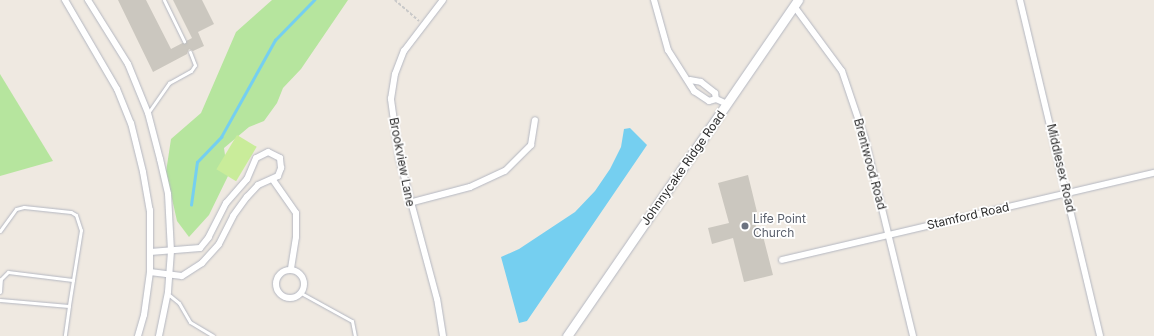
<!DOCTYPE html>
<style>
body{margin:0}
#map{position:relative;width:1154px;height:336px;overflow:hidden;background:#efe9e1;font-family:Inter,sans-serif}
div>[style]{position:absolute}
.green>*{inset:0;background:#b6e59e}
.pitch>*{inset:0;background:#c9ec9a;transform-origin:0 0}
.water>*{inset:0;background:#75cff0}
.stream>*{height:2.5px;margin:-1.25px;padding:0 1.25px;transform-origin:1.25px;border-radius:1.25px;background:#75cff0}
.building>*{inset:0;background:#cbc7bf}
.path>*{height:1.5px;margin-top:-0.75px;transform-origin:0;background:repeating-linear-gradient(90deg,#c9c9c9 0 3px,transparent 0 5px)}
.roads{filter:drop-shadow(0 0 1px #b4b7c1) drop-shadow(0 0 1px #b4b7c1)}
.lane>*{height:3px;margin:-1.5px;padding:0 1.5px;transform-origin:1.5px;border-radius:1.5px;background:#fff}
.street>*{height:6px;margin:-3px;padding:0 3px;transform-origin:3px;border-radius:3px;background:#fff}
.street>.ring{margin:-3px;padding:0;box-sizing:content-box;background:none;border:6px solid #fff;border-radius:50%}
.secondary>*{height:9px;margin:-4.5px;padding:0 4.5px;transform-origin:4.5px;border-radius:4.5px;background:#fff}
.dots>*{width:11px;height:11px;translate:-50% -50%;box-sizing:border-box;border:2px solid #fff;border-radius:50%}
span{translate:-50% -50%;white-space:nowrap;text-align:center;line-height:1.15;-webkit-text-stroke:3.5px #fff;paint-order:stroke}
.street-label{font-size:12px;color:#2e2e2e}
.worship-label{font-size:12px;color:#5b616d}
.left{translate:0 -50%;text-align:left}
</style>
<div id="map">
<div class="green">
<i style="clip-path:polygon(272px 0,348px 0,301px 69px,283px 88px,277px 103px,264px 121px,249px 127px,224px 148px,228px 176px,209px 215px,189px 237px,177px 221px,166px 172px,171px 139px,201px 113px,236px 32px)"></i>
<i style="clip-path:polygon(0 74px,53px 161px,0 176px)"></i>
</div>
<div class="pitch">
<i style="left:237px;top:135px;width:23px;height:40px;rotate:31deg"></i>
</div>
<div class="water">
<i style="clip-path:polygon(630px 128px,647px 145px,527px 321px,519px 323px,501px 257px,519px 249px,575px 212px,595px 191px,610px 169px,621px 147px,624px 129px)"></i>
</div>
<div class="stream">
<i style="left:191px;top:205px;width:43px;rotate:-82.1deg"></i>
<i style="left:197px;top:162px;width:35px;rotate:-46deg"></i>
<i style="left:221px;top:137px;width:111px;rotate:-60.9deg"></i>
<i style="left:275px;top:40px;width:56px;rotate:-45.7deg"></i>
</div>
<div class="building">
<i style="clip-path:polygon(118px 0,146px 0,171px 49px,192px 38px,173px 0,202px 0,214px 24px,198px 32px,204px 46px,193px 51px,189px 49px,187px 54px,153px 72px)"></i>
<i style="clip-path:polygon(748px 175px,757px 212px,752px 213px,759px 237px,763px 236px,773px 275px,744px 282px,733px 238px,712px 244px,708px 228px,729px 223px,718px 183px)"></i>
</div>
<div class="path">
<i style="left:395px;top:0;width:32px;rotate:41deg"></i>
</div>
<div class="roads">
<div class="lane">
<i style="left:164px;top:0;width:46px;rotate:64deg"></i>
<i style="left:148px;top:113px;width:37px;rotate:-55deg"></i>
<i style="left:169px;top:83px;width:25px;rotate:-29deg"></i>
<i style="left:191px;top:71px;width:7px;rotate:-56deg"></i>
<i style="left:195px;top:65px;width:14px;rotate:-111deg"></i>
<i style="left:0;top:231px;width:27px;rotate:-54deg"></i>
<i style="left:16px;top:209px;width:8px;rotate:-14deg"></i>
<i style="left:24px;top:207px;width:47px;rotate:6.1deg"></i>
<i style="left:71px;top:212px;width:6px;rotate:31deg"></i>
<i style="left:76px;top:215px;width:16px;rotate:72deg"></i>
<i style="left:81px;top:230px;width:51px;rotate:99.1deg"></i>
<i style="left:0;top:292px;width:13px;rotate:-86deg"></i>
<i style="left:1px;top:279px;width:10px;rotate:-45deg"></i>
<i style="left:8px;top:272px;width:65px;rotate:7deg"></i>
<i style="left:73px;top:280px;width:26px;rotate:99deg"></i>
<i style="left:301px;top:293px;width:58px;rotate:28.8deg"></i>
<i style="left:352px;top:321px;width:15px;rotate:79deg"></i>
<i style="left:168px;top:294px;width:14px;rotate:39deg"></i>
<i style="left:179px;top:303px;width:22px;rotate:60deg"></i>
<i style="left:190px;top:322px;width:27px;rotate:31deg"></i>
<i style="left:0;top:300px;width:69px;rotate:5deg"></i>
<i style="left:69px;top:306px;width:30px;rotate:98deg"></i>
</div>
<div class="street">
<i style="left:65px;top:0;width:103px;rotate:59.7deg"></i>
<i style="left:117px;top:89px;width:37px;rotate:68deg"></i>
<i style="left:131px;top:123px;width:50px;rotate:76.2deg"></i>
<i style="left:143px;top:172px;width:39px;rotate:80deg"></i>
<i style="left:150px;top:210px;width:62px;rotate:90deg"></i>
<i style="left:150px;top:272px;width:43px;rotate:97.9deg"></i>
<i style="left:144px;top:315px;width:22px;rotate:106deg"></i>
<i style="left:88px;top:0;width:75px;rotate:58deg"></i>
<i style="left:128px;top:64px;width:53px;rotate:67.8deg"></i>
<i style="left:148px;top:113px;width:48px;rotate:75.4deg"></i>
<i style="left:160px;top:159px;width:36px;rotate:77deg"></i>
<i style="left:168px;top:194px;width:57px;rotate:87deg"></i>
<i style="left:171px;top:251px;width:41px;rotate:94.2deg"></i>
<i style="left:168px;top:292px;width:45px;rotate:101.6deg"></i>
<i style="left:654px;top:0;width:52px;rotate:74.4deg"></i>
<i style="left:668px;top:50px;width:49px;rotate:57.6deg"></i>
<i style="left:694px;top:91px;width:18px;rotate:34deg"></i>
<i style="left:709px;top:101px;width:7px;rotate:-16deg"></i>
<i style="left:716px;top:99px;width:12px;rotate:24deg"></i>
<i style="left:1020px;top:0;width:345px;rotate:76.6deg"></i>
<i style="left:794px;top:6px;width:81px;rotate:53.6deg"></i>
<i style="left:842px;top:71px;width:72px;rotate:71.3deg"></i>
<i style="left:865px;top:139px;width:203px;rotate:76.3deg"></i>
<i style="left:690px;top:80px;width:11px;rotate:10deg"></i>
<i style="left:701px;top:82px;width:18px;rotate:38deg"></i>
<i style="left:715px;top:93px;width:6px;rotate:81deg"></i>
<i style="left:273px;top:180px;width:40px;rotate:55.1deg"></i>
<i style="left:296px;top:213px;width:24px;rotate:90deg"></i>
<i style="left:296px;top:237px;width:33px;rotate:99deg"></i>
<i style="left:409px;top:203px;width:63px;rotate:-14.7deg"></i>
<i style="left:470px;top:187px;width:38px;rotate:-25deg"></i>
<i style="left:505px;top:171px;width:37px;rotate:-45deg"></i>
<i style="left:531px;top:145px;width:25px;rotate:-81deg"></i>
<i style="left:782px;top:260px;width:382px;rotate:-13.2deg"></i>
<i class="ring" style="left:276px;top:270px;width:22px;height:22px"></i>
<i style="left:150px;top:272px;width:32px;rotate:7deg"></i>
<i style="left:182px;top:276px;width:24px;rotate:-33deg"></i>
<i style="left:202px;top:263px;width:25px;rotate:-48deg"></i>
<i style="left:219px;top:244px;width:31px;rotate:-63deg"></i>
<i style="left:233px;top:216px;width:24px;rotate:-54deg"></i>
<i style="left:247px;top:197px;width:16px;rotate:-47deg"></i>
<i style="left:258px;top:185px;width:22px;rotate:-24deg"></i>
<i style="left:278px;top:176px;width:9px;rotate:-69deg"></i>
<i style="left:281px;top:168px;width:10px;rotate:-96deg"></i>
<i style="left:280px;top:158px;width:13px;rotate:-153deg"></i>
<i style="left:268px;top:152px;width:13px;rotate:153deg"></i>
<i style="left:256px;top:158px;width:23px;rotate:113deg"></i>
<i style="left:247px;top:179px;width:32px;rotate:131deg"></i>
<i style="left:226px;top:203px;width:38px;rotate:117deg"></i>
<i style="left:209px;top:237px;width:14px;rotate:129deg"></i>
<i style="left:200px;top:248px;width:50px;rotate:175.4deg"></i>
<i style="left:443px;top:336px;width:37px;rotate:-99deg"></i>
<i style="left:437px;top:299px;width:147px;rotate:-105deg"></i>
<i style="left:399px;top:157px;width:59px;rotate:-97.9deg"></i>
<i style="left:391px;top:99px;width:25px;rotate:-81deg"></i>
<i style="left:395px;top:74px;width:25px;rotate:-69deg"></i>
<i style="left:404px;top:51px;width:64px;rotate:-52.6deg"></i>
</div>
<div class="secondary">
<i style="left:567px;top:336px;width:408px;rotate:-55.5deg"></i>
</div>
</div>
<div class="dots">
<i style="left:745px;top:226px;background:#6b7280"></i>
</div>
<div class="street-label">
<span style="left:402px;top:162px;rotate:79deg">Brookview Lane</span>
<span style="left:870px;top:164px;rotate:75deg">Brentwood Road</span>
<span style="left:683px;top:168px;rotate:-55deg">Johnnycake Ridge Road</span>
<span style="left:1061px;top:168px;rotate:77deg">Middlesex Road</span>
<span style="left:968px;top:216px;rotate:-13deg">Stamford Road</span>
</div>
<div class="worship-label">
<span class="left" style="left:753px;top:226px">Life Point<br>Church</span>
</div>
</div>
